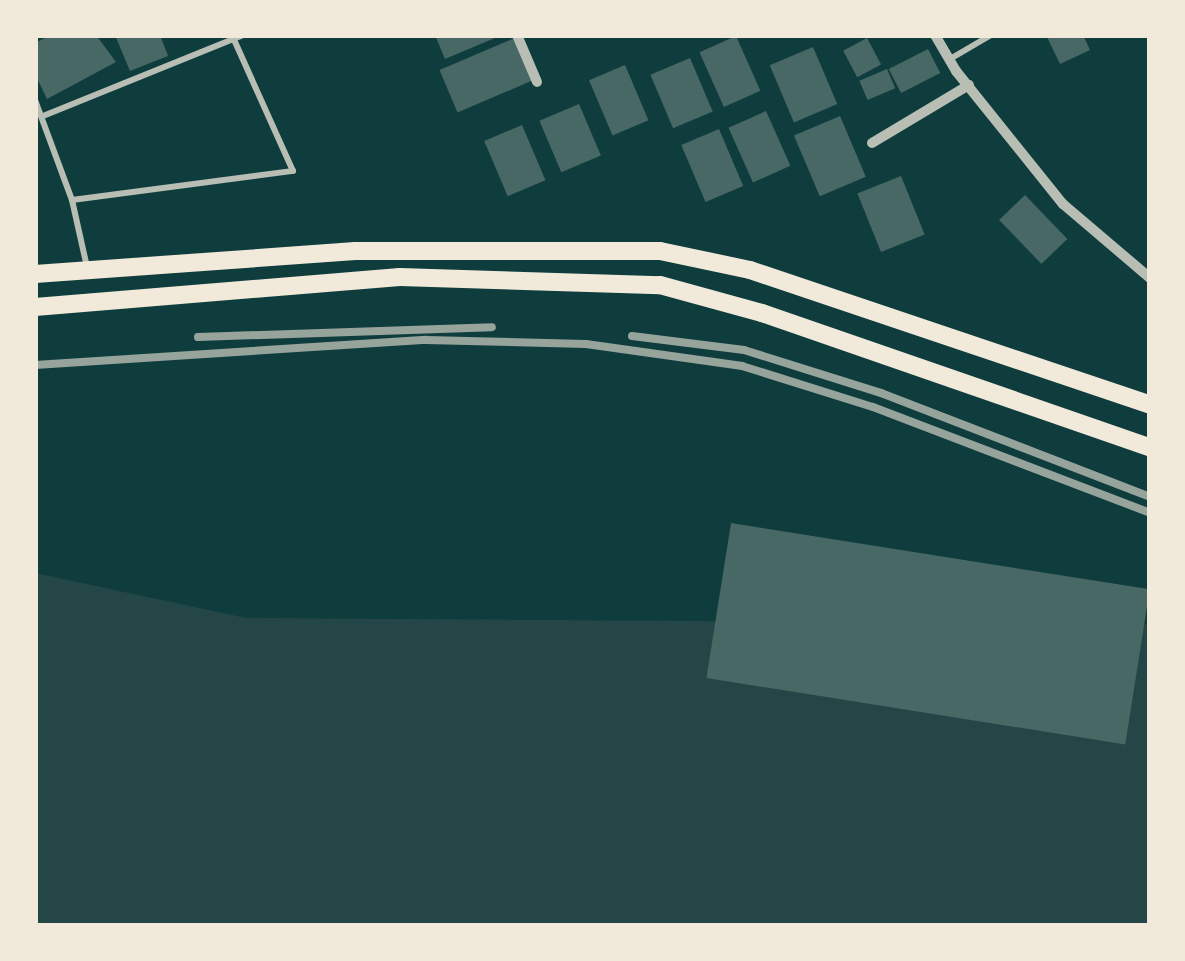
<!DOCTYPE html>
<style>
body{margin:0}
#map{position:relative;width:1185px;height:961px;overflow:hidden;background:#0f3d3e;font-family:"Noto Sans",sans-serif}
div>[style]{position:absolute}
.green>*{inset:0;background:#244646}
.building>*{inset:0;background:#486865;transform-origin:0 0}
.service>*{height:6px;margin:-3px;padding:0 3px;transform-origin:3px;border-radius:3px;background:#b8beb3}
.minor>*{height:10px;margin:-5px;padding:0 5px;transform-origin:5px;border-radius:5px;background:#b8beb3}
.secondary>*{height:18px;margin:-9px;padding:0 9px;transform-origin:9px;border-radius:9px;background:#f1e9da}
.rail>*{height:8px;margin:-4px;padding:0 4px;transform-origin:4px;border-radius:4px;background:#97a49c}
span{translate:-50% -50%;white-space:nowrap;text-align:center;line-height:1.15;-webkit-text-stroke:9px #f1e9da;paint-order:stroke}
.frame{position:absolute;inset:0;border:38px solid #f1e9da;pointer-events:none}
</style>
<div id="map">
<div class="green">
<i style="clip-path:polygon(35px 573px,246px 618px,1150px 624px,1150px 926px,35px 926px)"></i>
</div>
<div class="building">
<i style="clip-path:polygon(51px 35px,96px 35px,116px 62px,47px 99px,35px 74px,35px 43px)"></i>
<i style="clip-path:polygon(115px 35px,160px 35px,168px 56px,130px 71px)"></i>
<i style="clip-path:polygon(435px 35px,502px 35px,445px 59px)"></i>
<i style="clip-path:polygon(1046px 35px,1083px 35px,1090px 50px,1060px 64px)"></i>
<i style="left:736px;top:36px;width:60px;height:40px;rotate:66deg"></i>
<i style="left:515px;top:38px;width:46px;height:82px;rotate:67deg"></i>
<i style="left:867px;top:38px;width:30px;height:27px;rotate:62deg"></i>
<i style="left:813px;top:47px;width:62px;height:47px;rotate:67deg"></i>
<i style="left:928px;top:49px;width:27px;height:44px;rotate:63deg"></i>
<i style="left:690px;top:58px;width:58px;height:43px;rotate:67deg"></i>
<i style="left:625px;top:65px;width:60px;height:39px;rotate:67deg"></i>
<i style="left:887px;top:69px;width:21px;height:30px;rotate:67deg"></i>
<i style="left:579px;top:104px;width:56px;height:43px;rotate:67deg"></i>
<i style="left:766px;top:111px;width:60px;height:41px;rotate:66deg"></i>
<i style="left:840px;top:116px;width:66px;height:50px;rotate:67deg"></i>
<i style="left:522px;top:125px;width:60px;height:41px;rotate:67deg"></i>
<i style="left:719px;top:129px;width:62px;height:41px;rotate:67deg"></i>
<i style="left:901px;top:176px;width:63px;height:47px;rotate:68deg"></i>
<i style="left:1025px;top:195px;width:61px;height:36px;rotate:46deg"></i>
<i style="left:731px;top:523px;width:424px;height:157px;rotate:9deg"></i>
</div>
<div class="service">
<i style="left:950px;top:59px;width:48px;rotate:-30.3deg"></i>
<i style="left:35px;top:100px;width:107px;rotate:69.7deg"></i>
<i style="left:72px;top:200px;width:69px;rotate:77.4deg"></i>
<i style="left:43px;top:116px;width:216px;rotate:-22deg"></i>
<i style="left:72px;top:200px;width:223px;rotate:-7.5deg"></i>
<i style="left:293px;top:171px;width:149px;rotate:-114.2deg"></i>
</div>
<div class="minor">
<i style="left:517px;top:35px;width:51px;rotate:66.9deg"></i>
<i style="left:935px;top:35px;width:42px;rotate:59.7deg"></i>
<i style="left:956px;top:71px;width:171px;rotate:51.2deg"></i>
<i style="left:1063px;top:204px;width:114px;rotate:40.4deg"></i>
<i style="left:872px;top:143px;width:113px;rotate:-30.9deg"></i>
</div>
<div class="secondary">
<i style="left:35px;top:274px;width:321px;rotate:-4.1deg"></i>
<i style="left:355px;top:251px;width:305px"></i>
<i style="left:660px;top:251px;width:92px;rotate:11.9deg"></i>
<i style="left:750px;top:270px;width:422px;rotate:18.6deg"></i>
<i style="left:35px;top:307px;width:366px;rotate:-4.7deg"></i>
<i style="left:400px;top:277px;width:260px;rotate:1.8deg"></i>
<i style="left:660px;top:285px;width:106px;rotate:15.4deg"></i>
<i style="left:762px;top:313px;width:410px;rotate:19.1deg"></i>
</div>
<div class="rail">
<i style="left:632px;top:336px;width:113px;rotate:7.1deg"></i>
<i style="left:744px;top:350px;width:144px;rotate:17.4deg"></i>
<i style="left:881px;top:393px;width:288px;rotate:21.1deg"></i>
<i style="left:198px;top:337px;width:294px;rotate:-1.9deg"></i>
<i style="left:35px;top:365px;width:392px;rotate:-3.7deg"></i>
<i style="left:426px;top:340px;width:160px;rotate:1.4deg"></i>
<i style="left:586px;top:344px;width:158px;rotate:8deg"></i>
<i style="left:742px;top:366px;width:137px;rotate:17.4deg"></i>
<i style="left:873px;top:407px;width:297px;rotate:20.9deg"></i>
</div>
<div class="frame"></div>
</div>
